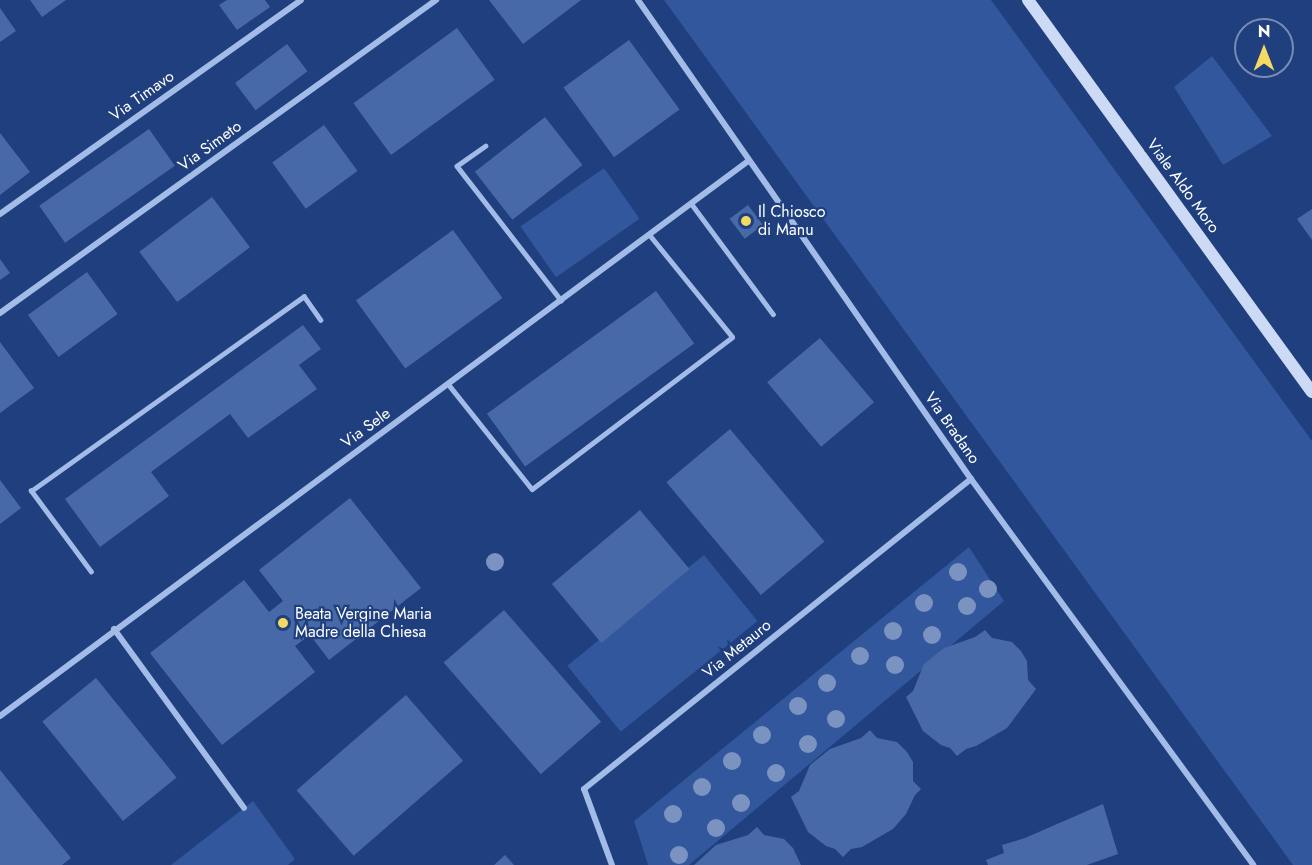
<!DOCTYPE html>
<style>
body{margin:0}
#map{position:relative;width:1312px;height:865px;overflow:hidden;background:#1f3f7e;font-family:Jost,sans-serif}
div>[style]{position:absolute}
.green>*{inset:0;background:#32579c;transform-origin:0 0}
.building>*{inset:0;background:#4869a7;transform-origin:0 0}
.lane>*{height:4.5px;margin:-2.25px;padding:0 2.25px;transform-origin:2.25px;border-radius:2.25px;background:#a3bbe7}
.street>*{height:6px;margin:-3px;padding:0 3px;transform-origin:3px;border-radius:3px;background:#a3bbe7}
.secondary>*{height:12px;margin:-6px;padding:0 6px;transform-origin:6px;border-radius:6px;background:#cddaf6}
.trees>*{width:18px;height:18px;margin:-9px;border-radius:50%;background:#7b93c0}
.dots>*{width:16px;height:16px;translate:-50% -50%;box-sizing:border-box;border:3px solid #1f3f7e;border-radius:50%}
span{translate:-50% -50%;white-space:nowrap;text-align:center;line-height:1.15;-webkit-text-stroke:4.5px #1f3f7e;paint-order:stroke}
.street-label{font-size:16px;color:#fff}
.poi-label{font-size:16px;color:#fff}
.left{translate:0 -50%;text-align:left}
.north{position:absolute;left:1234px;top:18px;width:60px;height:60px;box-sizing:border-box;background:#1f3f7e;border:2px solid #798cb2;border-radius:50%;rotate:0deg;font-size:16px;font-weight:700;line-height:24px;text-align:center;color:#fff}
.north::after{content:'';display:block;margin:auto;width:21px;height:27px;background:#f5da62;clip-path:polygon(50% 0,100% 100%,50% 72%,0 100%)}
</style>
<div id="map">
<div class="green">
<i style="clip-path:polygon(664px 0,991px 0,1312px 441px,1312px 865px,1293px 865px)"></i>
<i style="clip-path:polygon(1212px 56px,1272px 136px,1223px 165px,1174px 87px)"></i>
<i style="left:604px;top:168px;width:62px;height:102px;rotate:55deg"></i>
<i style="clip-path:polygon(969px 547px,1004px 601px,689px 865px,648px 865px,634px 821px)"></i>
<i style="left:704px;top:555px;width:85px;height:176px;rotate:51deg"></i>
<i style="clip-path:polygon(253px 801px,295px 859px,288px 865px,171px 865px)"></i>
</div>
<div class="building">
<i style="clip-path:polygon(30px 0,66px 0,42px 17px)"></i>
<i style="clip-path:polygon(227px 0,265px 0,270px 7px,237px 30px,219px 5px)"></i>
<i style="clip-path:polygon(489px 0,581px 0,523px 44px)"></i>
<i style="clip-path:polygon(0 8px,16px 31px,0 42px)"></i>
<i style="left:457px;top:28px;width:64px;height:128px;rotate:54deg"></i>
<i style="left:629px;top:40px;width:86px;height:81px;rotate:54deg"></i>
<i style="left:287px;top:44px;width:34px;height:65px;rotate:53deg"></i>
<i style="left:545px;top:117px;width:61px;height:89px;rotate:52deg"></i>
<i style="left:324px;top:125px;width:57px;height:64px;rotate:54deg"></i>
<i style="left:149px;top:129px;width:45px;height:134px;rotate:55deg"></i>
<i style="clip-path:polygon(0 133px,30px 172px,0 195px)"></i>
<i style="left:212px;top:197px;width:63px;height:91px;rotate:53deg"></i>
<i style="left:748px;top:205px;width:25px;height:23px;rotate:53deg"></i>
<i style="clip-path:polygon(1312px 209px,1312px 240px,1297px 219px)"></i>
<i style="left:453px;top:230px;width:84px;height:120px;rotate:54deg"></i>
<i style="clip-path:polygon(0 259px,10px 273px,0 280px)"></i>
<i style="left:87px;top:272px;width:52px;height:73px;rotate:54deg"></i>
<i style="left:656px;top:291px;width:65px;height:209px;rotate:54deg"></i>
<i style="clip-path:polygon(303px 325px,321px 349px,299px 365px,317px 389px,248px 438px,230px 414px,151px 472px,169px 496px,100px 547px,65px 499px)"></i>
<i style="left:820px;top:338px;width:84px;height:69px;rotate:50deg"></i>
<i style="clip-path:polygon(0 342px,34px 388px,0 413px)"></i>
<i style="left:730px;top:429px;width:147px;height:83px;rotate:50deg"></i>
<i style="clip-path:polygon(0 480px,21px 508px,0 524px)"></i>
<i style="clip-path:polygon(350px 498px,421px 588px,329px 660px,310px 635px,295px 646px,315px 672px,222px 745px,150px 653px,244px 580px,269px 612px,283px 601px,259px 570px)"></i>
<i style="left:640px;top:510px;width:77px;height:115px;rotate:50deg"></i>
<i style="left:504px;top:610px;width:148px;height:80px;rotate:49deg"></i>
<i style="clip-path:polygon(985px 630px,992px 638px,1012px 642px,1021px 651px,1027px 661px,1028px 680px,1036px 689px,1007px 728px,976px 746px,966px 749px,957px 756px,950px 748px,941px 745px,923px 731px,906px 697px,913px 691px,924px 664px,944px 648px,975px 637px)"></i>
<i style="left:96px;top:678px;width:128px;height:69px;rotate:51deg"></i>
<i style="left:406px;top:695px;width:87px;height:145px;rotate:49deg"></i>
<i style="clip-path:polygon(870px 730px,877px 738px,897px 742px,907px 752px,913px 762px,913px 781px,921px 789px,915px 795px,906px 814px,893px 829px,862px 847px,851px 849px,843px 857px,835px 849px,826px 846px,808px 832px,791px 797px,799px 791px,810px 765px,830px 749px,861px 738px)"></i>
<i style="clip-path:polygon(0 770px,71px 858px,62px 865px,0 865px)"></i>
<i style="clip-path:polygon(1103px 804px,1118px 854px,1087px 865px,988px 865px,986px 860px,1004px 853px,1002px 845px,1025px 838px)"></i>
<i style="clip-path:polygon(757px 827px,764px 835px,784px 839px,793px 848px,801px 865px,694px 865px,716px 845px,748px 835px)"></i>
<i style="clip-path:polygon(505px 855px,514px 865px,494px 865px)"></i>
</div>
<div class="lane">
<i style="left:486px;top:146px;width:35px;rotate:145deg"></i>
<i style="left:457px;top:166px;width:170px;rotate:52.2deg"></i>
<i style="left:691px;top:203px;width:138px;rotate:53.5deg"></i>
<i style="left:449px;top:385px;width:133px;rotate:51.4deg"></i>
<i style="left:532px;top:489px;width:251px;rotate:-37.2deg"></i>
<i style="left:732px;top:337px;width:132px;rotate:-129.1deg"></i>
<i style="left:91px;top:572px;width:101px;rotate:-126.5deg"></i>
<i style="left:31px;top:491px;width:335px;rotate:-35.5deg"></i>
<i style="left:304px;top:296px;width:29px;rotate:55deg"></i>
</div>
<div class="street">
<i style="left:638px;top:0;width:583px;rotate:55.19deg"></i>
<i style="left:971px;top:479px;width:478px;rotate:53.8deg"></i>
<i style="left:0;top:214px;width:369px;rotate:-35.4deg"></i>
<i style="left:0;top:313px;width:537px;rotate:-35.67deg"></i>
<i style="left:114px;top:629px;width:221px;rotate:54deg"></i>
<i style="left:0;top:716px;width:931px;rotate:-36.57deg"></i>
<i style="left:612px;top:865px;width:81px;rotate:-110.2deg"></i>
<i style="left:584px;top:789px;width:496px;rotate:-38.7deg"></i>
</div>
<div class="secondary">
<i style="left:1028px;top:0;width:484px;rotate:54.1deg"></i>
</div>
<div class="trees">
<i style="left:495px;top:562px"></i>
<i style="left:958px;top:572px"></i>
<i style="left:988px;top:589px"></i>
<i style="left:924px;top:603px"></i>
<i style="left:967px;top:606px"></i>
<i style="left:893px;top:631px"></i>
<i style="left:932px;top:635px"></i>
<i style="left:860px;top:656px"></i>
<i style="left:895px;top:665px"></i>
<i style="left:827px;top:683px"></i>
<i style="left:798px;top:706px"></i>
<i style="left:836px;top:719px"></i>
<i style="left:762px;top:735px"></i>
<i style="left:808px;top:744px"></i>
<i style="left:732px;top:761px"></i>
<i style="left:776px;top:773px"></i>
<i style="left:702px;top:787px"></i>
<i style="left:741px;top:803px"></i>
<i style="left:673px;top:814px"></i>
<i style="left:716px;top:828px"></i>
<i style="left:679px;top:855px"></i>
</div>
<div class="dots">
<i style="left:746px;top:221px;background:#f5da62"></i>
<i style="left:283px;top:623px;background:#f5da62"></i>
</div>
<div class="street-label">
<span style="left:142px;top:96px;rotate:-35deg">Via Timavo</span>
<span style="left:210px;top:146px;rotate:-36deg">Via Simeto</span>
<span style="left:1183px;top:186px;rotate:54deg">Viale Aldo Moro</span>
<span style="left:366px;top:428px;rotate:-36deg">Via Sele</span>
<span style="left:952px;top:428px;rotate:55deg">Via Bradano</span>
<span style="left:737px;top:649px;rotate:-39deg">Via Metauro</span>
</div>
<div class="poi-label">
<span class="left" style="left:758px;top:221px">Il Chiosco<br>di Manu</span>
<span class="left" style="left:295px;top:623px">Beata Vergine Maria<br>Madre della Chiesa</span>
</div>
<div class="north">N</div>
</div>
